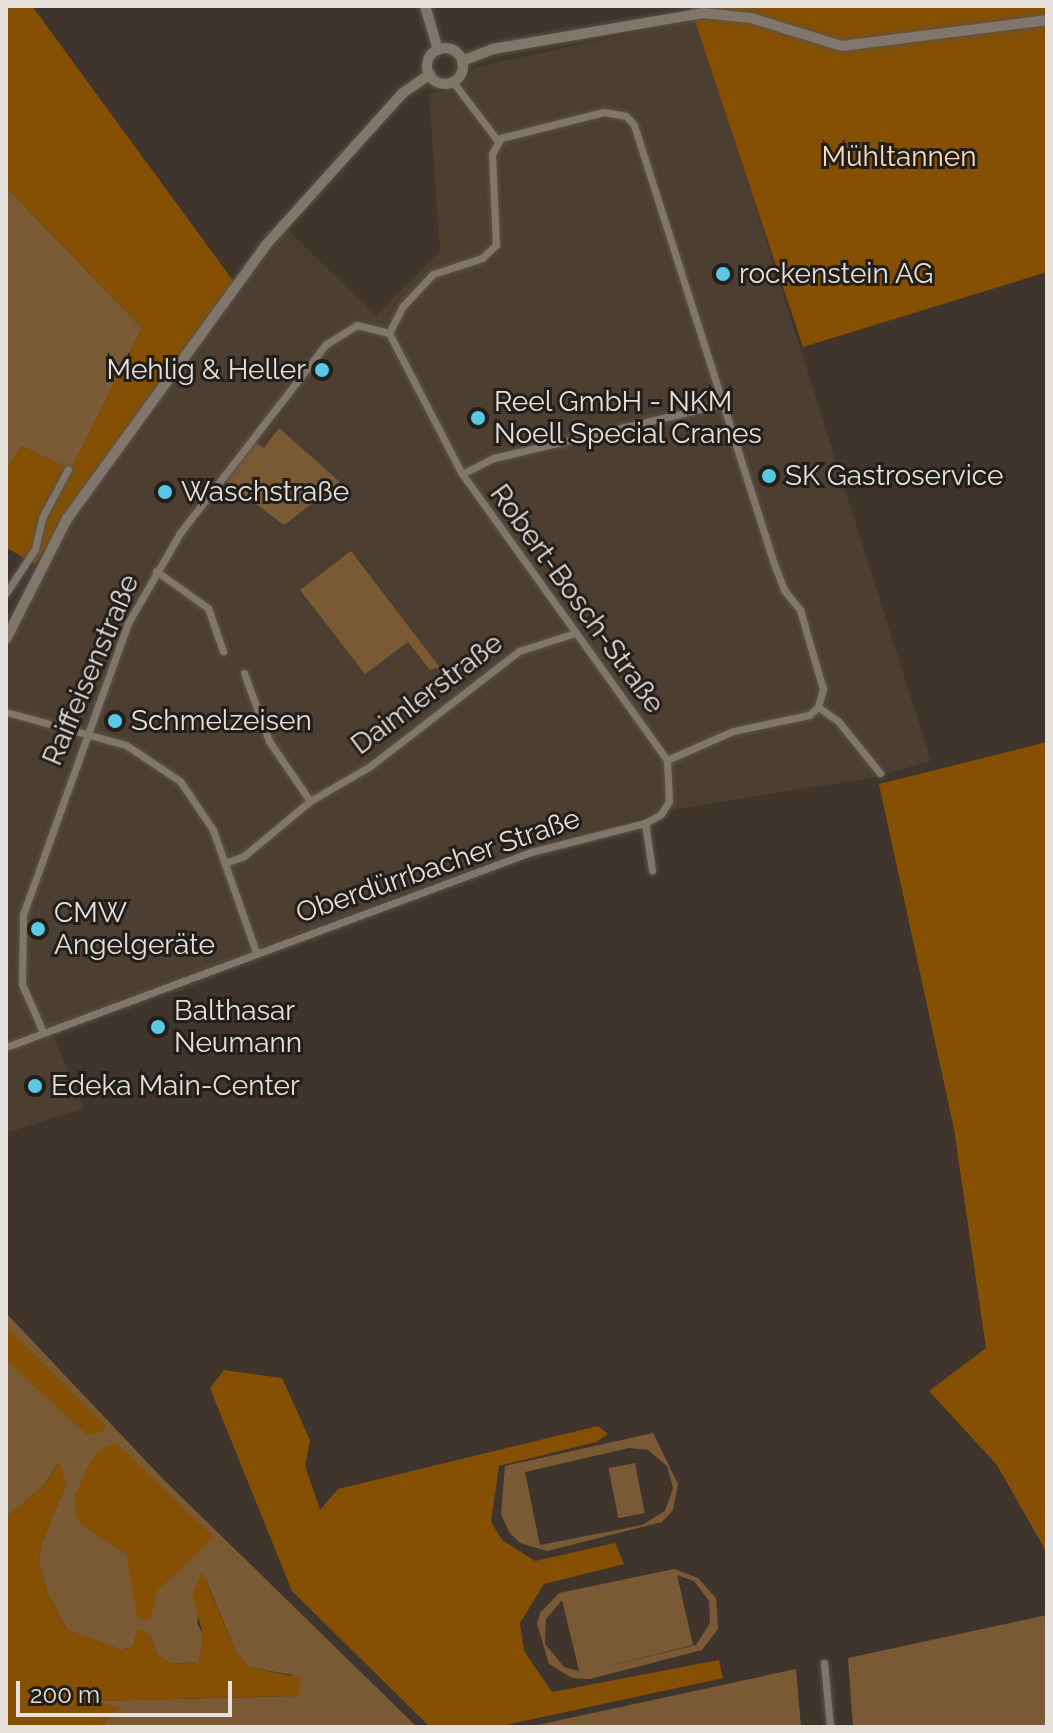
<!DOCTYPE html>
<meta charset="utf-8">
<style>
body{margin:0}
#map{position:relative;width:1053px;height:1733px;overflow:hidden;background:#3f352c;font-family:Raleway,sans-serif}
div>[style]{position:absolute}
.built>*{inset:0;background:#4c3e30}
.green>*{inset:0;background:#7a5935;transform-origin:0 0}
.forest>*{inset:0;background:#855003}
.roads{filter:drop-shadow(0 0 2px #5b544b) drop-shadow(0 0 2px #5b544b)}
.street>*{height:7px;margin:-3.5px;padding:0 3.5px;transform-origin:3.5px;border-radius:3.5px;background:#80766b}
.secondary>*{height:10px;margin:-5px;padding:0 5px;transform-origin:5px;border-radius:5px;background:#80766b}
.secondary>.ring{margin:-5px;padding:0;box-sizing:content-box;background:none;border:10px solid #80766b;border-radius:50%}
.dots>*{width:22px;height:22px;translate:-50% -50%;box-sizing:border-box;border:4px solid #221e1a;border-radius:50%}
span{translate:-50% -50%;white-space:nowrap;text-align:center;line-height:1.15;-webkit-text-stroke:6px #221e1a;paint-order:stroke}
.park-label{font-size:28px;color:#fadbbc}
.poi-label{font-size:28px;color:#e6e0da}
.left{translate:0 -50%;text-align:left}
.right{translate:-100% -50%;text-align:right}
.street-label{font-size:28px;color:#e6e0da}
.frame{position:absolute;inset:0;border:8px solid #e6e0da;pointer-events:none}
.scale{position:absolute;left:16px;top:1681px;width:216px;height:36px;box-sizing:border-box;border:4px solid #e6e0da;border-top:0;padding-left:10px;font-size:24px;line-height:28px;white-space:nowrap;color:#e6e0da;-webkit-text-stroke:6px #221e1a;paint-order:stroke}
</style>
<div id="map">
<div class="built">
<i style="clip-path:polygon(696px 19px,931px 761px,871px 778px,669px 810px,536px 845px,6px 1043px,6px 656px,22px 613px,72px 519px,286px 228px,376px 316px,440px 251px,429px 93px,461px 90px,473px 68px)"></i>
<i style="clip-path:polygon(52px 1033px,84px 1108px,6px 1133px,6px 1051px)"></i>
</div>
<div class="green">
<i style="clip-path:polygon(6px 187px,142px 328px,71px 470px,22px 446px,6px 470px)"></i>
<i style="clip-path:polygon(279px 428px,340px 482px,284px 525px,224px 480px,255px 442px,264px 448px)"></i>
<i style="clip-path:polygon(351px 551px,457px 690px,436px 668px,430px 670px,408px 642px,365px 674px,300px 590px)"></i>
<i style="clip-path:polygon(6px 1313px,163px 1479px,417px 1727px,102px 1727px,118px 1708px,91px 1701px,297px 1696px,292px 1675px,249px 1667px,237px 1654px,206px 1580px,197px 1623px,203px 1635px,199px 1662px,171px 1664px,157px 1655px,150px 1635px,137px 1631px,133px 1647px,121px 1650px,67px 1630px,48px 1594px,39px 1564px,41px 1544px,66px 1485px,58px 1463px,43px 1486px,6px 1518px)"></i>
<i style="clip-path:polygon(evenodd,653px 1433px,678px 1484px,673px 1510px,662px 1522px,547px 1551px,520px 1543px,509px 1532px,501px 1514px,505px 1466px,653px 1433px,629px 1448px,648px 1450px,667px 1466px,673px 1488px,665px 1511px,642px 1525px,540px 1545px,525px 1472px,629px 1448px)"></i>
<i style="left:635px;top:1463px;width:51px;height:27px;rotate:79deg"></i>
<i style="clip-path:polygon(evenodd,674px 1569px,698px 1578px,716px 1598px,718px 1629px,702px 1650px,590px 1679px,572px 1678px,549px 1664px,537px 1624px,540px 1613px,559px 1593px,674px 1569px,677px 1575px,694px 1581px,709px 1601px,710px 1623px,696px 1645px,585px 1672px,693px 1645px,677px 1575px,674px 1569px,562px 1600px,579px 1671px,564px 1667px,545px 1644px,546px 1619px,562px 1600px)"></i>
<i style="clip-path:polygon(1047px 1615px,1047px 1727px,853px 1727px,848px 1658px)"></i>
<i style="clip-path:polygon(796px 1669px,801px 1727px,528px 1727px)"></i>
</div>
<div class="forest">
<i style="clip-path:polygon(6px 6px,32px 6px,234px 282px,99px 466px,35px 564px,7px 548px,6px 470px,22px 446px,71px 470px,142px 328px,6px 187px)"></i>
<i style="clip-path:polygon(690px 6px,1047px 6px,1047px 272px,803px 347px)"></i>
<i style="clip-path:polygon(1047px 742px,1047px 1553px,997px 1465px,929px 1391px,986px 1348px,954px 1129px,879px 784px)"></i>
<i style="clip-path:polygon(6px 1327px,106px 1425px,102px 1432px,87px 1435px,6px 1360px)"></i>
<i style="clip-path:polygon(224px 1370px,282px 1378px,310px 1440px,305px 1466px,320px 1510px,338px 1489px,598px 1426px,608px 1434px,596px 1442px,499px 1466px,491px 1522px,502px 1540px,535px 1561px,615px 1543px,624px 1564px,544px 1584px,520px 1623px,524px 1651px,552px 1692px,719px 1660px,723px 1678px,497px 1727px,430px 1727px,292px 1591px,210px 1388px)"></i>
<i style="clip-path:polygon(116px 1443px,214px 1537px,157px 1591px,151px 1617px,145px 1621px,137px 1615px,126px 1554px,82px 1526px,75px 1512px,75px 1495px,89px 1464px,101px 1449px)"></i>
<i style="clip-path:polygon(59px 1462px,66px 1485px,41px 1544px,39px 1564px,48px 1594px,67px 1630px,122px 1650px,133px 1647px,137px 1630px,142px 1630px,150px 1635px,157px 1655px,171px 1664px,199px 1662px,203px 1635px,192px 1594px,202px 1572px,237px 1654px,249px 1667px,301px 1678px,298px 1696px,96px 1701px,119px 1708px,102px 1727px,6px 1727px,6px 1518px,43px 1486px)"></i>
</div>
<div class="roads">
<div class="street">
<i style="left:453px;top:82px;width:74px;rotate:52.7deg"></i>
<i style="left:389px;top:333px;width:30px;rotate:-63deg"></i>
<i style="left:403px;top:306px;width:44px;rotate:-46.8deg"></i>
<i style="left:433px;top:274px;width:52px;rotate:-18.1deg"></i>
<i style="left:482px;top:258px;width:19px;rotate:-43deg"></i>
<i style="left:496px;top:245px;width:91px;rotate:-92.5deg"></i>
<i style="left:492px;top:154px;width:18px;rotate:-61deg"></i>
<i style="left:501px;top:138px;width:106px;rotate:-14.2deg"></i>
<i style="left:604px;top:112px;width:22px;rotate:10deg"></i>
<i style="left:626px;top:116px;width:12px;rotate:48deg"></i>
<i style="left:634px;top:125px;width:458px;rotate:72.3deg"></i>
<i style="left:773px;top:561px;width:31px;rotate:69deg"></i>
<i style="left:784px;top:590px;width:26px;rotate:51deg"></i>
<i style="left:800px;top:610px;width:82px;rotate:73.8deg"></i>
<i style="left:823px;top:689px;width:19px;rotate:106deg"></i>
<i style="left:818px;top:707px;width:12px;rotate:138deg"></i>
<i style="left:809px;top:715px;width:78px;rotate:168.1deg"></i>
<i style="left:733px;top:731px;width:72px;rotate:156.3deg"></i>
<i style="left:462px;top:474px;width:36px;rotate:-27deg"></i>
<i style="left:494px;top:458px;width:234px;rotate:-13.3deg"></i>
<i style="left:156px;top:571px;width:64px;rotate:35.4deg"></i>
<i style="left:208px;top:608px;width:46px;rotate:70.8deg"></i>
<i style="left:6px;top:593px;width:53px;rotate:-56.6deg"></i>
<i style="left:35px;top:549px;width:32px;rotate:-77deg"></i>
<i style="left:42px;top:518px;width:55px;rotate:-62deg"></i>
<i style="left:244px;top:673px;width:72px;rotate:69.8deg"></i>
<i style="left:269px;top:741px;width:73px;rotate:55.7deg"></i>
<i style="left:818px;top:707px;width:24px;rotate:35deg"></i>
<i style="left:838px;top:721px;width:67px;rotate:51.1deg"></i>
<i style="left:6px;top:712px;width:124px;rotate:15.4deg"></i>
<i style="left:126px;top:745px;width:65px;rotate:33.7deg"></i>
<i style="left:180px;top:781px;width:59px;rotate:56deg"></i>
<i style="left:213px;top:830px;width:129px;rotate:70.6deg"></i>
<i style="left:645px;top:823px;width:48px;rotate:81.5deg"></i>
<i style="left:225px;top:863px;width:20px;rotate:-20deg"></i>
<i style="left:244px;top:856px;width:86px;rotate:-39.8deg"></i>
<i style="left:310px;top:801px;width:68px;rotate:-30deg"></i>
<i style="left:369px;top:767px;width:190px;rotate:-37.7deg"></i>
<i style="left:519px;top:651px;width:59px;rotate:-17.8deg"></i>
<i style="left:6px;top:1047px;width:560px;rotate:-20.38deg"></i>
<i style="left:531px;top:852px;width:118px;rotate:-14.3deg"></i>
<i style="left:645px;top:823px;width:18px;rotate:-29deg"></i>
<i style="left:661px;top:814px;width:15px;rotate:-58deg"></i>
<i style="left:669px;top:801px;width:41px;rotate:-92.8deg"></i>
<i style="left:667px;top:760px;width:352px;rotate:-125.6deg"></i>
<i style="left:462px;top:474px;width:159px;rotate:-117.4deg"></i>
<i style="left:389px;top:333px;width:33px;rotate:-166deg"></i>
<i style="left:357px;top:325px;width:36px;rotate:148deg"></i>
<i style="left:326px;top:344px;width:239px;rotate:127.7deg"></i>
<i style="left:180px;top:533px;width:104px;rotate:120deg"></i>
<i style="left:128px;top:623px;width:309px;rotate:109.8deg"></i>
<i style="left:23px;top:914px;width:70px;rotate:90.8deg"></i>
<i style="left:22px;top:984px;width:52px;rotate:66.4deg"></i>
<i style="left:824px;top:1663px;width:64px;rotate:84.6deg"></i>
</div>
<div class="secondary">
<i style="left:425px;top:6px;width:46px;rotate:73.5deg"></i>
<i class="ring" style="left:427px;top:48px;width:26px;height:26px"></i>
<i style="left:462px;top:61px;width:33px;rotate:-21deg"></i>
<i style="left:493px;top:49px;width:213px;rotate:-9.7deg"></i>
<i style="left:703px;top:13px;width:48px;rotate:5.9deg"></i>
<i style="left:751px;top:18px;width:95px;rotate:17.1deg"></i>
<i style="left:842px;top:46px;width:207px;rotate:-7.2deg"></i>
<i style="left:6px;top:639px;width:135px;rotate:-63.1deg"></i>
<i style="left:67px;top:519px;width:337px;rotate:-54deg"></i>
<i style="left:265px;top:246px;width:206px;rotate:-48deg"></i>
<i style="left:403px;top:93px;width:33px;rotate:-35deg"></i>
</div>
</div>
<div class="dots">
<i style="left:723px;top:274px;background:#59c8e4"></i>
<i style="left:322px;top:370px;background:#59c8e4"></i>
<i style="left:478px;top:418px;background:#59c8e4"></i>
<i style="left:769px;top:476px;background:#59c8e4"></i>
<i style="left:165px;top:492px;background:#59c8e4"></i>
<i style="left:115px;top:721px;background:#59c8e4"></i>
<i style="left:38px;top:929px;background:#59c8e4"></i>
<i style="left:158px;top:1027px;background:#59c8e4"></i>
<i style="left:35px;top:1086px;background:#59c8e4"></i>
</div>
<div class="park-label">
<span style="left:899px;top:157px">Mühltannen</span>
</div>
<div class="poi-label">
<span class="left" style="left:739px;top:274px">rockenstein AG</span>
<span class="right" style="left:306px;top:370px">Mehlig &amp; Heller</span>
<span class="left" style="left:494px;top:418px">Reel GmbH - NKM<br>Noell Special Cranes</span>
<span class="left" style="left:785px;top:476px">SK Gastroservice</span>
<span class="left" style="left:181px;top:492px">Waschstraße</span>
<span class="left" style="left:131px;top:721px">Schmelzeisen</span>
<span class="left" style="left:54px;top:929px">CMW<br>Angelgeräte</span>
<span class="left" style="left:174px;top:1027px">Balthasar<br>Neumann</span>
<span class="left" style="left:51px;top:1086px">Edeka Main-Center</span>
</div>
<div class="street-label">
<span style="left:577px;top:599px;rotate:54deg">Robert-Bosch-Straße</span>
<span style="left:91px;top:670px;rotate:-67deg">Raiffeisenstraße</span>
<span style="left:427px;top:694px;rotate:-37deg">Daimlerstraße</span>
<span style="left:438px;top:866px;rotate:-19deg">Oberdürrbacher Straße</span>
</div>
<div class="frame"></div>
<div class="scale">200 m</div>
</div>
